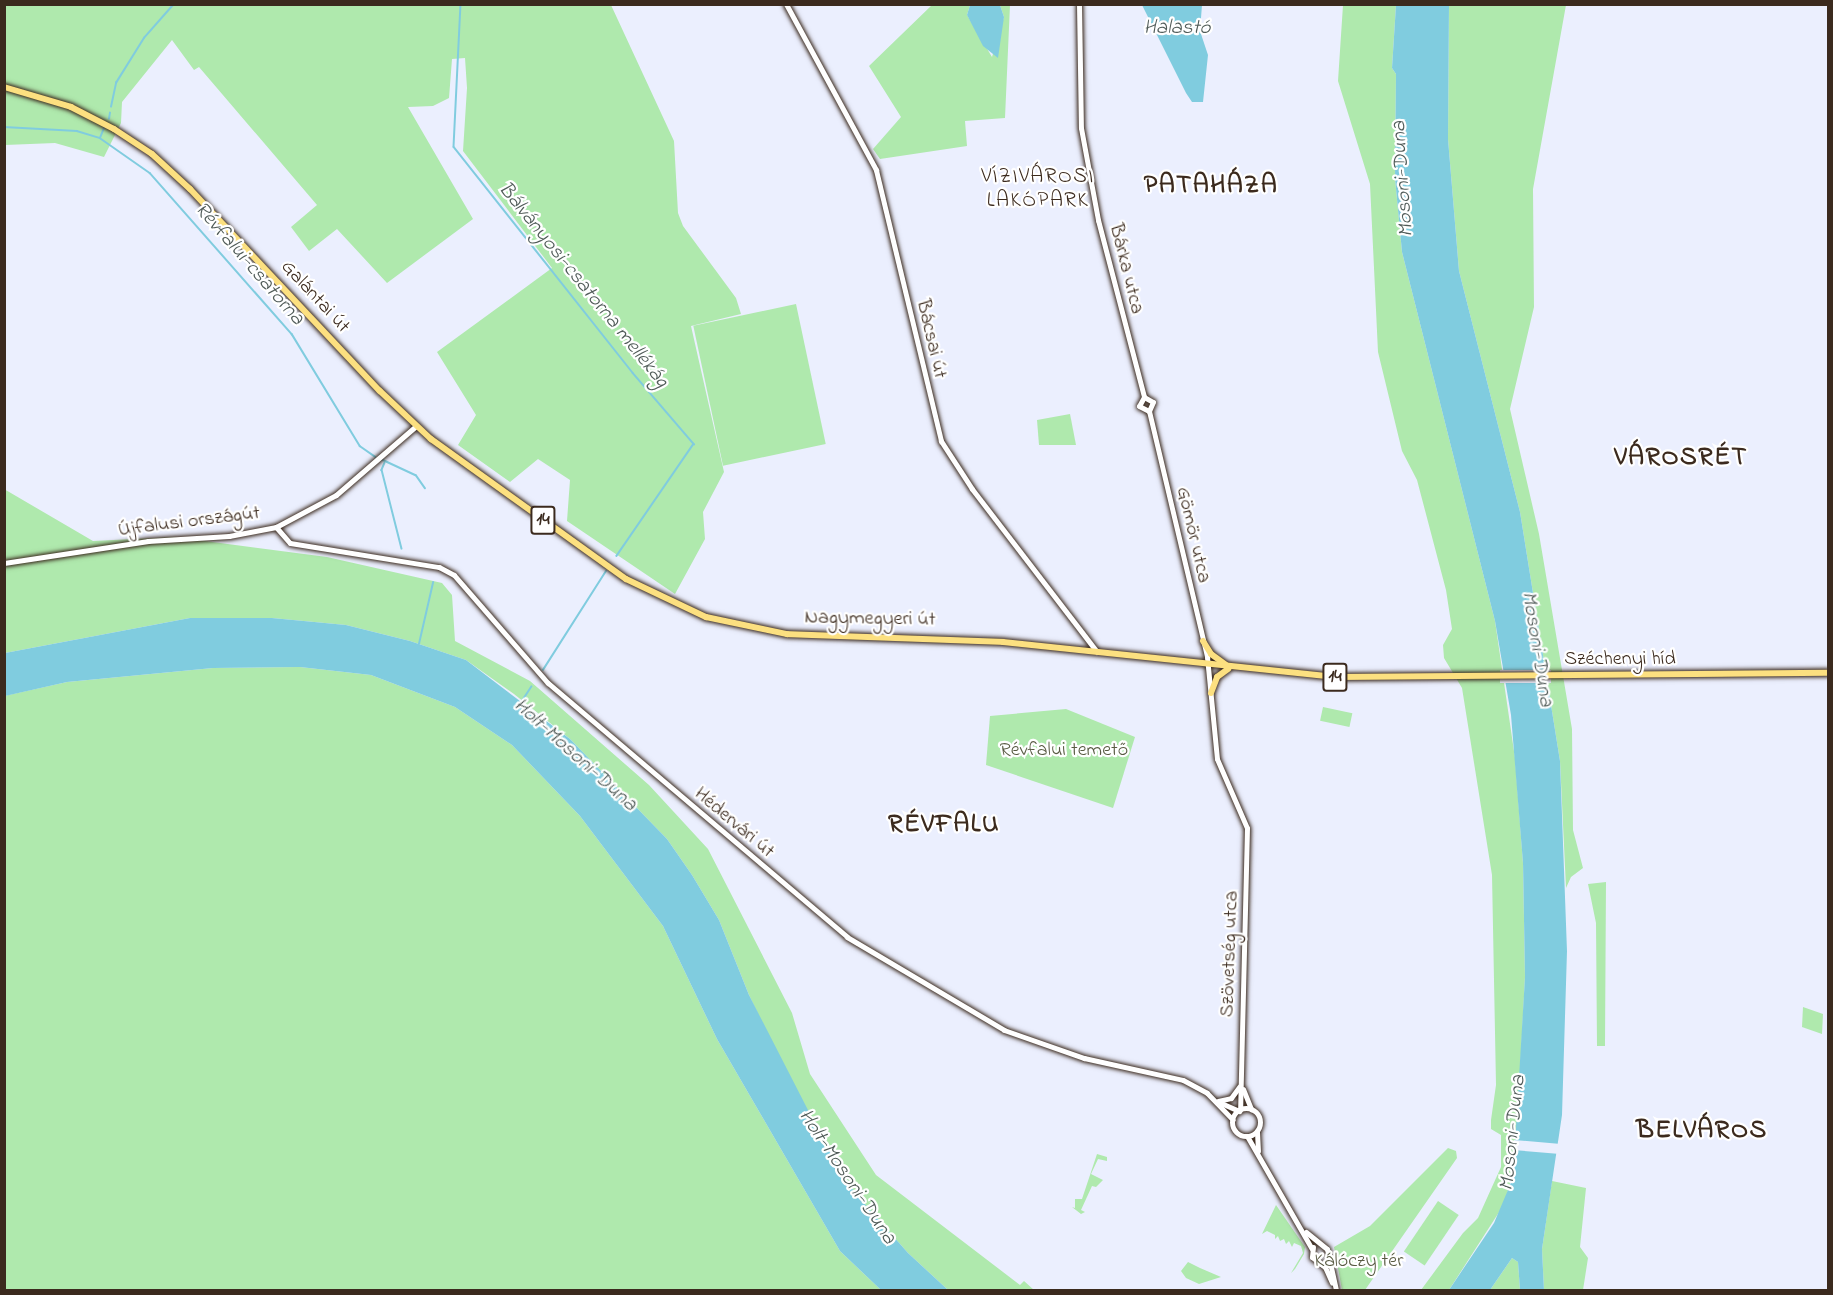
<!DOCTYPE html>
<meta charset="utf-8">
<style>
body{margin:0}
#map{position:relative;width:1833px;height:1295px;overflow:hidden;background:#ebeffe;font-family:"Indie Flower",sans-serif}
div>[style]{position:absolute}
.green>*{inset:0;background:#afe9ad;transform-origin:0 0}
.water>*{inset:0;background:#80ccdf}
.pier>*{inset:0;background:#ebeffe;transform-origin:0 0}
.stream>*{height:1.5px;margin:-0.75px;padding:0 0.75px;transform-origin:0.75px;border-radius:0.75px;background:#80ccdf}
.roads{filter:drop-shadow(0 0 2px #3b2a1e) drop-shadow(0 0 2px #3b2a1e)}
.tertiary>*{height:5px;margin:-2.5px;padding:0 2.5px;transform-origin:2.5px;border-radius:2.5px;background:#fff}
.tertiary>.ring{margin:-2.5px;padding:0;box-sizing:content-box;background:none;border:5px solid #fff;border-radius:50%}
.secondary>*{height:5px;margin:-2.5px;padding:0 2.5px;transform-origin:2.5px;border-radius:2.5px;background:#fff}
.primary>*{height:6px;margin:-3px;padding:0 3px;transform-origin:3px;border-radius:3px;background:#fce080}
span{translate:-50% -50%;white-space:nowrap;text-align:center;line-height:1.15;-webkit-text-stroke:4.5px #fff;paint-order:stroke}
.shield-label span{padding:2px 4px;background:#fff;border:2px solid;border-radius:4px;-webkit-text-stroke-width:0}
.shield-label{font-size:18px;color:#3b2a1e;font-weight:700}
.street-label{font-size:20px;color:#3b2a1e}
.park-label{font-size:20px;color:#585a42}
.water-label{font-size:21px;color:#505b58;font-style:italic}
.neighbourhood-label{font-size:21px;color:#3b2a1e;letter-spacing:1.5px}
.district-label{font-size:26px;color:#3b2a1e;font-weight:700;letter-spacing:1.5px}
.frame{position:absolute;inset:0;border:6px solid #3b2a1e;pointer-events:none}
</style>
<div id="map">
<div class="green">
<i style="clip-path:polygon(4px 5px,611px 5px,674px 141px,678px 213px,683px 226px,736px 298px,741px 314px,691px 326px,724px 472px,703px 512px,705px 539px,675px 594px,567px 521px,570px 480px,538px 459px,510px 482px,458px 445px,476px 415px,437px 352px,552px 268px,463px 151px,467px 88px,465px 58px,452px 59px,449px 98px,433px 106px,408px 107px,473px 219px,387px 283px,337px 229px,309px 251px,291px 227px,317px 205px,199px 67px,194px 70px,172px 40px,122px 102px,121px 123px,104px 157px,55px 143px,5px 145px)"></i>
<i style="clip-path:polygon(932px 5px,970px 5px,967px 15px,992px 57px,1004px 17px,1000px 5px,1010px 5px,1005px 118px,965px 121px,967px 146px,880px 159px,873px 149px,901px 117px,869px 66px)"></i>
<i style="clip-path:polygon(1343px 5px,1396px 5px,1392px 68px,1396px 74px,1395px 178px,1402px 252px,1495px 621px,1515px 758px,1523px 863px,1525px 977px,1515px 1168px,1503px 1206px,1449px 1290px,1421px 1290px,1463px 1233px,1478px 1218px,1501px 1167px,1501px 1135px,1491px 1129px,1491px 1120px,1496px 1085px,1492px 875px,1462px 688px,1444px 658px,1443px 645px,1452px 629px,1446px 590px,1417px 480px,1402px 451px,1378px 352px,1370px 184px,1338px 81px)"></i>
<i style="clip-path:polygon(1449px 5px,1566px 5px,1533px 189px,1534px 307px,1510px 409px,1539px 534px,1572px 729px,1573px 830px,1583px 868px,1571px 877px,1566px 888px,1560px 761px,1520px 512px,1459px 271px,1448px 139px)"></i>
<i style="left:796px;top:304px;width:143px;height:105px;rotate:78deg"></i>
<i style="clip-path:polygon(1070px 414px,1076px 445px,1039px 445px,1037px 420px)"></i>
<i style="clip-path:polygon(4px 489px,93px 541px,175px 537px,327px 557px,442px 583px,452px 595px,455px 641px,530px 681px,649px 785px,708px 849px,792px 1013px,810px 1074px,876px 1175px,1020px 1285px,1024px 1281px,1034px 1290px,948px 1290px,908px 1253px,855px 1193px,797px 1095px,749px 995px,719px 920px,692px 875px,667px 839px,570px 739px,514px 694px,466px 660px,410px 641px,346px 625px,272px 618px,190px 618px,5px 653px)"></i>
<i style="clip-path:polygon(300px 667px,371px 675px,455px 707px,512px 745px,580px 816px,663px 926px,717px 1039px,840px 1251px,881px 1290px,5px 1290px,4px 696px,67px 682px,213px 668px)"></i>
<i style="left:1323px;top:707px;width:30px;height:14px;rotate:12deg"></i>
<i style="clip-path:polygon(1066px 709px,1135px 737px,1113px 808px,986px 765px,990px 716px)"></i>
<i style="clip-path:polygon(1606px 882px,1605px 1046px,1597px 1046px,1596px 923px,1588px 884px)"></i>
<i style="clip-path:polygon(1803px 1007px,1823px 1014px,1822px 1034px,1802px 1027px)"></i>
<i style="clip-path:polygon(1448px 1148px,1456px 1151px,1457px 1158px,1365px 1290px,1342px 1290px,1334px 1247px,1370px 1226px)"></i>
<i style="clip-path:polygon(1097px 1154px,1107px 1157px,1107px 1161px,1098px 1159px,1091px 1174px,1103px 1180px,1096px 1187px,1092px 1186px,1081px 1210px,1085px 1212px,1081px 1214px,1072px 1207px,1075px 1208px,1075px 1199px,1082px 1199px)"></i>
<i style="clip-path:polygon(1552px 1181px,1586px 1188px,1580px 1247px,1588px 1258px,1583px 1290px,1544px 1290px,1542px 1249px)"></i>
<i style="left:1438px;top:1201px;width:25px;height:61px;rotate:34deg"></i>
<i style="clip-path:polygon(1276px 1205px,1305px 1247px,1304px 1254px,1295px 1269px,1291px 1273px,1303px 1253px,1301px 1246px,1294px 1243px,1292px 1247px,1289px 1241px,1286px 1244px,1284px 1239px,1280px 1241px,1278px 1236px,1275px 1239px,1275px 1235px,1267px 1231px,1262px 1234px)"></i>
<i style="clip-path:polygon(1512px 1258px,1518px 1262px,1520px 1290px,1490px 1290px)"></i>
<i style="clip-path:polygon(1188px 1262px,1200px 1268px,1221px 1277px,1199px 1284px,1186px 1278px,1181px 1271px)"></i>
</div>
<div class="water">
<i style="clip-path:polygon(970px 5px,1000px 5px,1004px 17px,998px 58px,983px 46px,967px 15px)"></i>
<i style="clip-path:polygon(1142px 5px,1202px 5px,1200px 31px,1208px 55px,1203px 102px,1192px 102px,1186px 93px)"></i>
<i style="clip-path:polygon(1396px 5px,1449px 5px,1448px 139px,1459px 271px,1520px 512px,1560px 761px,1567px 951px,1562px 1115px,1542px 1249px,1544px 1290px,1520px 1290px,1518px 1262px,1512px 1258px,1490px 1290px,1449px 1290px,1494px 1223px,1513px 1178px,1525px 977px,1523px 863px,1511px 715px,1495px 621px,1402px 252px,1395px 178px,1396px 74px,1392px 68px)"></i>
<i style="clip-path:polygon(190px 618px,272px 618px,346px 625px,410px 641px,466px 660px,570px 739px,667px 839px,692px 875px,719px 920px,749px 995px,829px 1151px,855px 1193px,908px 1253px,948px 1290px,881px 1290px,840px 1251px,717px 1039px,663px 926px,580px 816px,512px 745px,455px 707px,371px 675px,300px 667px,213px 668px,67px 682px,5px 696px,5px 653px)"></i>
</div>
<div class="pier">
<i style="left:1500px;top:670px;width:51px;height:13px"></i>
<i style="left:1514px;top:1140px;width:47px;height:10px;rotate:5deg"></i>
</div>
<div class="stream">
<i style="left:461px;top:4px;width:143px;rotate:92.8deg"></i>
<i style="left:454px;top:147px;width:288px;rotate:51.6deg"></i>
<i style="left:633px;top:373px;width:94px;rotate:49.3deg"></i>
<i style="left:694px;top:444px;width:136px;rotate:124.5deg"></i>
<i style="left:111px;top:107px;width:25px;rotate:-78deg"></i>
<i style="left:116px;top:83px;width:53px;rotate:-58.1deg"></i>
<i style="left:144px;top:38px;width:45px;rotate:-48.6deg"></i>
<i style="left:109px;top:119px;width:6px;rotate:-81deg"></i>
<i style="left:4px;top:127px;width:73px;rotate:3.1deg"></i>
<i style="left:77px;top:131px;width:24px;rotate:17deg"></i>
<i style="left:100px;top:138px;width:61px;rotate:35deg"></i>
<i style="left:150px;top:173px;width:215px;rotate:48.6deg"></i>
<i style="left:292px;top:334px;width:131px;rotate:58.7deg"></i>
<i style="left:360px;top:446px;width:19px;rotate:35deg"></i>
<i style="left:100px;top:138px;width:11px;rotate:-68deg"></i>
<i style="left:381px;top:459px;width:38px;rotate:25deg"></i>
<i style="left:416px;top:475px;width:16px;rotate:55deg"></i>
<i style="left:385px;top:463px;width:8px;rotate:113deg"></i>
<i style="left:382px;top:470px;width:81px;rotate:75.8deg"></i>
<i style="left:419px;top:644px;width:63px;rotate:-77.1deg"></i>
<i style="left:543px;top:670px;width:117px;rotate:-57.5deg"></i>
<i style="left:522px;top:701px;width:17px;rotate:-57deg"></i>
</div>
<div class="roads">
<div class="tertiary">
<i style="left:1079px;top:4px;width:124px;rotate:89.1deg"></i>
<i style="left:1081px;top:128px;width:94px;rotate:79.5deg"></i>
<i style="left:1098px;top:220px;width:183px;rotate:75.4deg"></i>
<i style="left:1144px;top:397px;width:10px;rotate:119deg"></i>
<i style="left:1139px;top:406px;width:11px;rotate:27deg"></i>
<i style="left:1144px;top:397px;width:10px;rotate:29deg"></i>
<i style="left:1153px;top:402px;width:10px;rotate:114deg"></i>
<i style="left:1149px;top:411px;width:253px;rotate:76.7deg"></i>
<i style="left:1207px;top:657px;width:102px;rotate:84.4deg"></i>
<i style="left:1217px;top:759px;width:75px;rotate:66.5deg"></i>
<i style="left:1247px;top:828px;width:282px;rotate:91.4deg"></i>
<i style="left:276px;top:527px;width:21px;rotate:49deg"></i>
<i style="left:290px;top:543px;width:151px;rotate:9.2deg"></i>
<i style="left:439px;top:567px;width:17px;rotate:28deg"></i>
<i style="left:454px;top:575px;width:143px;rotate:49deg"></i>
<i style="left:548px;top:683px;width:392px;rotate:40.3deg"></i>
<i style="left:847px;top:937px;width:182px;rotate:30.6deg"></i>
<i style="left:1004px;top:1030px;width:85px;rotate:19.3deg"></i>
<i style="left:1084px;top:1058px;width:101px;rotate:12.5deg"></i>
<i style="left:1183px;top:1080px;width:27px;rotate:28deg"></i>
<i style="left:1207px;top:1093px;width:37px;rotate:46deg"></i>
<i style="left:1243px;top:1089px;width:22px;rotate:68deg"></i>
<i style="left:1218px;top:1101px;width:13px;rotate:-13deg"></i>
<i style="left:1231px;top:1098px;width:14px;rotate:-54deg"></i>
<i style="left:1221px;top:1103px;width:20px;rotate:24deg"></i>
<i class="ring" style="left:1232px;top:1108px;width:23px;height:23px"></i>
<i style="left:1257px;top:1132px;width:19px;rotate:87deg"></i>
<i style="left:1247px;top:1136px;width:130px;rotate:60.1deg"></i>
<i style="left:1306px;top:1232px;width:27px;rotate:39deg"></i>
<i style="left:1327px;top:1249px;width:42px;rotate:77.6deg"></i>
<i style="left:1313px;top:1247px;width:10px;rotate:96deg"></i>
<i style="left:1312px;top:1257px;width:16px;rotate:38deg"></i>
<i style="left:1325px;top:1267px;width:17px;rotate:66deg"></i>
</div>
<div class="secondary">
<i style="left:786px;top:4px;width:189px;rotate:61.5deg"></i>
<i style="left:876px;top:170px;width:279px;rotate:76.5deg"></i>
<i style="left:941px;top:441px;width:57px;rotate:57.1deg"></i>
<i style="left:972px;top:489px;width:205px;rotate:52.5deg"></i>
<i style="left:4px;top:563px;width:146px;rotate:-8.7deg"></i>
<i style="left:148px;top:541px;width:81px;rotate:-3.5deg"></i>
<i style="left:229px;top:536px;width:48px;rotate:-10.8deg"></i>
<i style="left:276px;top:527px;width:68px;rotate:-28.1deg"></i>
<i style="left:336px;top:495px;width:106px;rotate:-40.8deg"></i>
</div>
<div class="primary">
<i style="left:4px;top:87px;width:70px;rotate:16.6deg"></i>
<i style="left:71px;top:107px;width:48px;rotate:27.1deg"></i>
<i style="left:114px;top:129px;width:45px;rotate:33.3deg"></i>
<i style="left:152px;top:154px;width:52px;rotate:42.6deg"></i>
<i style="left:190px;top:189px;width:277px;rotate:46.8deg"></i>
<i style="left:380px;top:391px;width:70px;rotate:43.3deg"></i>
<i style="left:431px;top:439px;width:240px;rotate:35.7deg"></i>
<i style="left:626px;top:579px;width:89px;rotate:25.4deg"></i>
<i style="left:706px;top:617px;width:83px;rotate:11.9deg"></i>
<i style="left:787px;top:634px;width:216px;rotate:2.1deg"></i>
<i style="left:1003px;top:642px;width:337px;rotate:6deg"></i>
<i style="left:1338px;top:677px;width:490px;rotate:-0.5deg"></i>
<i style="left:1203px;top:641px;width:15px;rotate:58deg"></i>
<i style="left:1211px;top:654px;width:22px;rotate:36deg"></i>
<i style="left:1211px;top:693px;width:17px;rotate:-69deg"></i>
<i style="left:1217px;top:677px;width:14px;rotate:-36deg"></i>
</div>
</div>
<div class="shield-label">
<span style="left:543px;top:520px">14</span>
<span style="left:1335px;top:677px">14</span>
</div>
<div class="street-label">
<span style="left:1126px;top:269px;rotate:76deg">Bárka utca</span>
<span style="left:315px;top:297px;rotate:47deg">Galántai út</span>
<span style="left:931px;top:339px;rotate:77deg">Bácsai út</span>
<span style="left:189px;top:522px;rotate:-7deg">Újfalusi országút</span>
<span style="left:1193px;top:535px;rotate:77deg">Gömör utca</span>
<span style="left:870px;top:619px;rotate:1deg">Nagymegyeri út</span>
<span style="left:1620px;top:659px">Széchenyi híd</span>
<span style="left:734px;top:823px;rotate:40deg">Hédervári út</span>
<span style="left:1230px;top:954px;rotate:-88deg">Szövetség utca</span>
</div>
<div class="park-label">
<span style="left:1064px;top:750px">Révfalui temető</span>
<span style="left:1359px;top:1261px">Kálóczy tér</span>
</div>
<div class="water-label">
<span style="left:1177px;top:28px">Halastó</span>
<span style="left:1403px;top:179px;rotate:-94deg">Mosoni-Duna</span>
<span style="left:249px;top:264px;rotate:49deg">Révfalui-csatorna</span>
<span style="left:583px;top:285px;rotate:51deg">Bálványosi-csatorna mellékág</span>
<span style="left:1537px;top:649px;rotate:81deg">Mosoni-Duna</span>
<span style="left:575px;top:755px;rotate:42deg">Holt-Mosoni-Duna</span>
<span style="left:1513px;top:1133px;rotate:-84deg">Mosoni-Duna</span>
<span style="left:847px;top:1177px;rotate:56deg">Holt-Mosoni-Duna</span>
</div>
<div class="neighbourhood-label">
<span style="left:1038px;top:189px">VÍZIVÁROSI<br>LAKÓPARK</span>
</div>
<div class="district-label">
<span style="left:1211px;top:187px">PATAHÁZA</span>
<span style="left:1681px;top:459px">VÁROSRÉT</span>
<span style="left:944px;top:826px">RÉVFALU</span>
<span style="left:1702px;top:1132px">BELVÁROS</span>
</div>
<div class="frame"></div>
</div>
